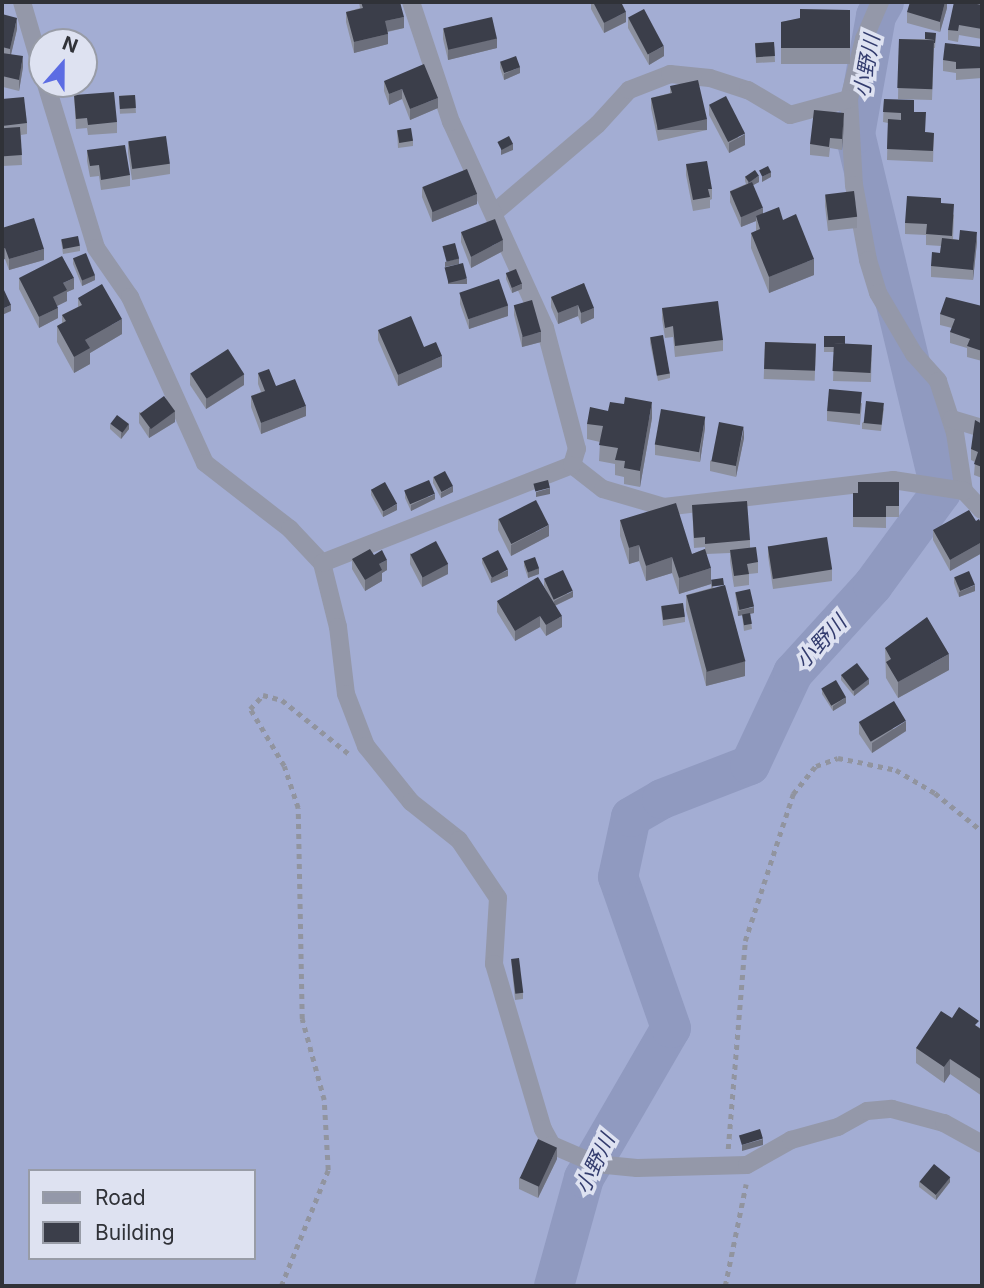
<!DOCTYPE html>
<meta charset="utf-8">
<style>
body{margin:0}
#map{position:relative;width:984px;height:1288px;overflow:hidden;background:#dee2f1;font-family:Inter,"Noto Sans JP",sans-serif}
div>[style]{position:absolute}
.forest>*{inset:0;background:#a3add3}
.river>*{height:40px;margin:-20px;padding:0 20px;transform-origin:20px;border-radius:20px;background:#909ac0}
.path>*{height:4.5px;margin-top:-2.25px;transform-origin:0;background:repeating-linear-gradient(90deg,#91949f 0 5px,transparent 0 10px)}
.street>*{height:18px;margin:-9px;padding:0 9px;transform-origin:9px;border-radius:9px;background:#9498a9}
.wall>*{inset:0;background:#8c909e;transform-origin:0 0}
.shaded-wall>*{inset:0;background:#6c6f7c;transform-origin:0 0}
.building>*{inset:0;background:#3b3e4a;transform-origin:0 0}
span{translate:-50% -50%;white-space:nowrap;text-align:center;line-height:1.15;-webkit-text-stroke:7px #dee2f1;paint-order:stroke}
.water-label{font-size:21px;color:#333c6e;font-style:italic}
.frame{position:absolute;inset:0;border:4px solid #303238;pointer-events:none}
.legend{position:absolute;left:28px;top:1169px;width:228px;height:91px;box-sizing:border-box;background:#dee2f1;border:2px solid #989ca7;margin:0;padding:9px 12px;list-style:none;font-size:21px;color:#303238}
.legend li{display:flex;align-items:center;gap:14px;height:35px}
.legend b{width:35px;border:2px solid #989ca7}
.north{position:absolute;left:28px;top:28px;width:70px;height:70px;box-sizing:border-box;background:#dee2f1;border:2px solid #989ca7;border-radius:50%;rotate:21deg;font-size:19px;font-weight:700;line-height:28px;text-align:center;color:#303238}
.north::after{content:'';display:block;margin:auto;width:24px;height:32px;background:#5c6ce3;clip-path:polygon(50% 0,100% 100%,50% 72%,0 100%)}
</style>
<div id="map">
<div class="forest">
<i style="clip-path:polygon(evenodd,2px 2px,982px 2px,982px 1286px,2px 1286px,2px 2px,42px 42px,84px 42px,84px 84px,42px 84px,42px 42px,2px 2px,30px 1171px,254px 1171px,254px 1258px,30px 1258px,30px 1171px)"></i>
</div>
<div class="river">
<i style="left:554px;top:1286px;width:112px;rotate:-74.5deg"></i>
<i style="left:584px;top:1178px;width:173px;rotate:-59.9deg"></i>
<i style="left:671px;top:1028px;width:160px;rotate:-109.3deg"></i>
<i style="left:618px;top:877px;width:61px;rotate:-77.8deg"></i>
<i style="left:631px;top:817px;width:36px;rotate:-30deg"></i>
<i style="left:662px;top:799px;width:94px;rotate:-21.1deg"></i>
<i style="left:750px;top:765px;width:102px;rotate:-64.9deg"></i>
<i style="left:793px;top:673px;width:119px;rotate:-47.7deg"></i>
<i style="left:873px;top:585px;width:115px;rotate:-53.8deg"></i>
<i style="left:941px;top:492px;width:368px;rotate:-103.5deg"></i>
<i style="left:855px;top:134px;width:120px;rotate:-79.9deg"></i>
<i style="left:876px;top:16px;width:16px;rotate:-60deg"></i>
</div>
<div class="path">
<i style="left:728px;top:1149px;width:209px;rotate:-85.3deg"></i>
<i style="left:745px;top:941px;width:155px;rotate:-71.9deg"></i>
<i style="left:793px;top:794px;width:36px;rotate:-51deg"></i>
<i style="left:816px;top:766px;width:23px;rotate:-20deg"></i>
<i style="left:838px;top:758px;width:31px;rotate:11deg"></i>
<i style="left:868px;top:764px;width:29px;rotate:12deg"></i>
<i style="left:896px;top:770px;width:45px;rotate:30.5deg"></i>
<i style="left:935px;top:793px;width:60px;rotate:39deg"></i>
<i style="left:281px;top:1286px;width:125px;rotate:-67.9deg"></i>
<i style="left:328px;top:1170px;width:70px;rotate:-93.3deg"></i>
<i style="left:324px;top:1100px;width:84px;rotate:-105.2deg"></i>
<i style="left:302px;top:1019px;width:211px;rotate:-91.1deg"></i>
<i style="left:298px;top:808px;width:44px;rotate:-108.4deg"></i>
<i style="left:284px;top:766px;width:66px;rotate:-120.8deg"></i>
<i style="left:250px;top:709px;width:19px;rotate:-47deg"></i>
<i style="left:263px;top:695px;width:20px;rotate:15deg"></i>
<i style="left:282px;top:700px;width:85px;rotate:38.8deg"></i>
<i style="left:725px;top:1286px;width:104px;rotate:-78.4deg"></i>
</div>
<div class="street">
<i style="left:22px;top:2px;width:71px;rotate:73.6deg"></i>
<i style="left:880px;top:2px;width:40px;rotate:113.4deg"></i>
<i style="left:864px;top:39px;width:62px;rotate:104deg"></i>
<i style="left:849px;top:99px;width:86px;rotate:86.7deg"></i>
<i style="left:854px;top:185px;width:76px;rotate:79.4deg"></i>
<i style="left:868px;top:260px;width:34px;rotate:73deg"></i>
<i style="left:878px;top:293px;width:71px;rotate:59.5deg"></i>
<i style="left:914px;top:354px;width:36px;rotate:48deg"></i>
<i style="left:938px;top:381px;width:55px;rotate:71.9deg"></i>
<i style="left:955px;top:433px;width:59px;rotate:81.2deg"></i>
<i style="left:964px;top:491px;width:26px;rotate:47deg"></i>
<i style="left:971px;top:2px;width:11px;rotate:15deg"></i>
<i style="left:46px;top:84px;width:171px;rotate:73deg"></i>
<i style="left:96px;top:248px;width:60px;rotate:55.2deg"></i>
<i style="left:130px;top:297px;width:182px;rotate:65.7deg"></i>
<i style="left:205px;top:463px;width:108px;rotate:37.8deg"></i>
<i style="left:290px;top:529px;width:47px;rotate:46.7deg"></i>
<i style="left:322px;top:563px;width:66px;rotate:76deg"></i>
<i style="left:338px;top:627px;width:67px;rotate:83.2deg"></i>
<i style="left:346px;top:694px;width:56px;rotate:69deg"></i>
<i style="left:366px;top:746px;width:72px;rotate:51.2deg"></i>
<i style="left:411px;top:802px;width:61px;rotate:38.4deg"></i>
<i style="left:459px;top:840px;width:70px;rotate:56.1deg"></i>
<i style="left:498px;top:898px;width:66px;rotate:93.5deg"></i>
<i style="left:494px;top:964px;width:172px;rotate:73.5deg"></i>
<i style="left:543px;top:1129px;width:18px;rotate:61deg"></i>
<i style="left:552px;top:1145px;width:48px;rotate:23.4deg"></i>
<i style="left:596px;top:1164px;width:41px;rotate:5.6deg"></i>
<i style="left:637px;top:1168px;width:110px;rotate:-1.6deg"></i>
<i style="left:747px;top:1165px;width:51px;rotate:-29.6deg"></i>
<i style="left:791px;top:1140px;width:49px;rotate:-15.5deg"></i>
<i style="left:838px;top:1127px;width:33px;rotate:-29deg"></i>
<i style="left:867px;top:1111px;width:25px;rotate:-5deg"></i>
<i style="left:892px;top:1109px;width:54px;rotate:15.1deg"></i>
<i style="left:944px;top:1123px;width:43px;rotate:28.9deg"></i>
<i style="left:495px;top:212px;width:135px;rotate:-40.5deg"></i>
<i style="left:598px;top:124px;width:46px;rotate:-47.6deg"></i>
<i style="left:629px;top:90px;width:44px;rotate:-21.3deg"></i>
<i style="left:670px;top:74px;width:40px;rotate:5.7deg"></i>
<i style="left:710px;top:78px;width:40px;rotate:18deg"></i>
<i style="left:748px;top:90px;width:49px;rotate:30.8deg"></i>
<i style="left:790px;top:115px;width:61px;rotate:-15.2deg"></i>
<i style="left:952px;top:419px;width:31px;rotate:17deg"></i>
<i style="left:572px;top:465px;width:39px;rotate:38deg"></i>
<i style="left:603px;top:489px;width:64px;rotate:16.4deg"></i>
<i style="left:664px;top:507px;width:231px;rotate:-6.7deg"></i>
<i style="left:893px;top:480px;width:72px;rotate:8.8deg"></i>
<i style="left:322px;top:563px;width:269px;rotate:-21.4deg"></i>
<i style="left:572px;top:465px;width:17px;rotate:-73deg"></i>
<i style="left:577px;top:449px;width:125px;rotate:-104.8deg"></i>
<i style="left:545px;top:328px;width:226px;rotate:-114.5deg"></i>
<i style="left:451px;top:122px;width:126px;rotate:-108.4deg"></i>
</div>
<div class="wall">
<i style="clip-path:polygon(359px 2px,400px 2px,404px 28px,388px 32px,388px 44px,354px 53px,346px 22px,346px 12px,360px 8px)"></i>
<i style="clip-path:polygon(591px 2px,593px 2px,626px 22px,604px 33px,591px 9px)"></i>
<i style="clip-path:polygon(947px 2px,947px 8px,940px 32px,907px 23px,907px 12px)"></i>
<i style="clip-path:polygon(982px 5px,982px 39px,959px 35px,958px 42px,948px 40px,948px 30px)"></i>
<i style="clip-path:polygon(850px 10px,850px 64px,781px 64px,781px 22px)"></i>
<i style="clip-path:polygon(2px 14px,17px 29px,11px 54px,23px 67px,19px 91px,3px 87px,4px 99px,27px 123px,27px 134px,21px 135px,22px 165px,2px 166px)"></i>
<i style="clip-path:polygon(628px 18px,664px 56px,649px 65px,628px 28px)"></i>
<i style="clip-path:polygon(443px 29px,497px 48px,448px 60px,443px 39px)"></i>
<i style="clip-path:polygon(936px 33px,935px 48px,934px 48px,932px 100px,898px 99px,899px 39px,925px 39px)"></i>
<i style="left:774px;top:42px;width:20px;height:19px;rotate:87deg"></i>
<i style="clip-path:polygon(982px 47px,982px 78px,956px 80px,956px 73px,943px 71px,943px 60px)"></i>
<i style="clip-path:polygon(500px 63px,520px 73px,504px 80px,500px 68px)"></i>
<i style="clip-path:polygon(384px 81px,438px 108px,410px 120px,402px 99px,389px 105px,384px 91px)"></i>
<i style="clip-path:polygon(670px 86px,707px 130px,658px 141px,651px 108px,651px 98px,670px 93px)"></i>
<i style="clip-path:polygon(74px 95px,117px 122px,117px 133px,88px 135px,87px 128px,76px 129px)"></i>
<i style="left:135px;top:95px;width:18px;height:16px;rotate:87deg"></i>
<i style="clip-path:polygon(884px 99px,914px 112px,925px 132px,934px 133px,933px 162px,887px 160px,888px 123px,883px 122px)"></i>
<i style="clip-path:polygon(709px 105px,745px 145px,729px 153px,709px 115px)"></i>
<i style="clip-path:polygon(844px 124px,842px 150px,830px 148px,829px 157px,810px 155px,810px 144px)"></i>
<i style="clip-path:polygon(397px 130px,413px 141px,413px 146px,398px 148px)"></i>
<i style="clip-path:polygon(128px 142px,170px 164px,170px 174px,132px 180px,128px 153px)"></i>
<i style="clip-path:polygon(87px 150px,130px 175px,130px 186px,101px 190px,99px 176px,90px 177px,87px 161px)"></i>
<i style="clip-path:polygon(686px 164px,712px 189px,712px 199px,710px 200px,710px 208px,693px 211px,686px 175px)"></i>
<i style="clip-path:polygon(745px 176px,759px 182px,753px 185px,763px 213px,783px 220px,814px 275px,769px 293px,751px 248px,751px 233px,756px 231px,756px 221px,741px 227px,730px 202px,730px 191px,746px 184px,745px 181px)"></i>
<i style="clip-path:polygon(422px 187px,477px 204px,432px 222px,422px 197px)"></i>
<i style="clip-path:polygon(825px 195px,857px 217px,857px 228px,828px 231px,825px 206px)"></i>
<i style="clip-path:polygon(941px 203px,954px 215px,953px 239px,977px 242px,973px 280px,931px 277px,931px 266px,940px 253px,941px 246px,926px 245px,926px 235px,905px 234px,905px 223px)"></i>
<i style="clip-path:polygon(2px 228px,44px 260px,9px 270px,5px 259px,2px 260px)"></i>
<i style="clip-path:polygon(461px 232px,503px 251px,471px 268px,461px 242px)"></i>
<i style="clip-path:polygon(61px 240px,80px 246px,80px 251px,63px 254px)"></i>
<i style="clip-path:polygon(73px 258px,95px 280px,82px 286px,73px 264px)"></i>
<i style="clip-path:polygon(506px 273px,522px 289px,512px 293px,506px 279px)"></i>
<i style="clip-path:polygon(19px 278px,74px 289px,67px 292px,67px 301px,57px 306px,58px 318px,39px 328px,19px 289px)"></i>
<i style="clip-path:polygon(584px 283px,594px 318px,581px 324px,578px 316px,558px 324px,551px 307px,551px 297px)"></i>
<i style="clip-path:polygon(460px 294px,508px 316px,469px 329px,460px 304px)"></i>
<i style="clip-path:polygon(78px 298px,122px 334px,90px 353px,90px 364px,74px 373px,57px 342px,57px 326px,62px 323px,62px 315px,78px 307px)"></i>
<i style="clip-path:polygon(514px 305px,541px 342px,522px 347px,514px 315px)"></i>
<i style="clip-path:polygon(982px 306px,982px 361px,967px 357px,967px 348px,950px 343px,950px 332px,952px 328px,940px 325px,940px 314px)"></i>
<i style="clip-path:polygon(662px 308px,723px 340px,723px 351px,675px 357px,673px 337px,665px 338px,662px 319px)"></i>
<i style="clip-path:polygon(378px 330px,424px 347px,442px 367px,398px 386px,378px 340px)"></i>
<i style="clip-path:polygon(824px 336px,845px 344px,872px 345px,871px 382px,833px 381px,834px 352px,824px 352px)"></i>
<i style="clip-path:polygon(650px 337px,670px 373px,670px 378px,658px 381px,650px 343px)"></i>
<i style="left:765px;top:342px;width:51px;height:37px;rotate:2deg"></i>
<i style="clip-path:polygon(258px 373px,276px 386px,306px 416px,261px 434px,251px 407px,251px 396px,261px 392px,258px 384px)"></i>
<i style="clip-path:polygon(190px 374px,244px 385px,206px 409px,190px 385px)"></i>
<i style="clip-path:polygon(862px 403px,860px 425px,827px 421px,827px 411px)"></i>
<i style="clip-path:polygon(884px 408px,881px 431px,862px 429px,862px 423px)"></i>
<i style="clip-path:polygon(139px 412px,175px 422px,149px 438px,139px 423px)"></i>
<i style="clip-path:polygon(652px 418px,640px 487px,624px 484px,624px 477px,615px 475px,615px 464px,599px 461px,600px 442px,587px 439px,587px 424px)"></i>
<i style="clip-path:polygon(110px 424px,129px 429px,121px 439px,110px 429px)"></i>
<i style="clip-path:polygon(982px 424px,982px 478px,974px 475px,975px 462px,971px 460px,971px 449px)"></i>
<i style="clip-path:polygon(705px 428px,700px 462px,655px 455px,655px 444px)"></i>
<i style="clip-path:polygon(744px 438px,736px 477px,710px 471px,710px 461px)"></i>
<i style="clip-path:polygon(433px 477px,453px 492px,441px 498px,433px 483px)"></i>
<i style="clip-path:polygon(899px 482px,899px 517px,886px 517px,886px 528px,853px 527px,853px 493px,858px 493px)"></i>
<i style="clip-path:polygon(371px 489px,397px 510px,383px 517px,371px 495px)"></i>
<i style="clip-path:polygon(405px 492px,435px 499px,411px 511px,405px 498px)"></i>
<i style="clip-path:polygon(692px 505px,750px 540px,750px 547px,758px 562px,758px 573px,749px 574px,749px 585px,734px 587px,730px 561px,730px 553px,706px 554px,711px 584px,679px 594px,672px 573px,646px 581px,639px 561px,629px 564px,620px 536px,620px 520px,692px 554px,705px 549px,705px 547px,694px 548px)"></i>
<i style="clip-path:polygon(498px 519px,549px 536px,511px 556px,498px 530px)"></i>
<i style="clip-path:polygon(982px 525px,982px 553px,950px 571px,933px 540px,933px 530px)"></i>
<i style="clip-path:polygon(768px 546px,832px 570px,832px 581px,773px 589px,768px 556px)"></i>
<i style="clip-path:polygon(410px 553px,448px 574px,422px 587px,410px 564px)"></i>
<i style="clip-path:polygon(374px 555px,387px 570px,382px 573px,382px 581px,365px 591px,352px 569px,352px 559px)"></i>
<i style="clip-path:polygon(482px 558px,508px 576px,491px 583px,482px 563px)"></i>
<i style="clip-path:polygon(524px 561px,539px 574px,528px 578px,524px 566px)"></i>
<i style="clip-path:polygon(954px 577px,975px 591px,959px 597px,954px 583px)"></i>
<i style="clip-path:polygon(544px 580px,573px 597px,555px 606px,562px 627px,546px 636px,540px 627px,515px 641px,497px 612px,497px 601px,547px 592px,544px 586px)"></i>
<i style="clip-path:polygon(711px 581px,745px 676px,706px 686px,686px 610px,686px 595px,711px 588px)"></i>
<i style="clip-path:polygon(735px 592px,754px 613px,750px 614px,752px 629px,744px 631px,742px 615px,738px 616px)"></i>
<i style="clip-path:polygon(661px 607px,685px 617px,685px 622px,663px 626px)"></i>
<i style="clip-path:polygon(885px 648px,949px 670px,898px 698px,886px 678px)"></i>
<i style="clip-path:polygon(841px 675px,869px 684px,854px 696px,841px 680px)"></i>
<i style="clip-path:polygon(822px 689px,846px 703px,833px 711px,822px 694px)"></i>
<i style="clip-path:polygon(859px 723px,906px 731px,872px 753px,859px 734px)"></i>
<i style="clip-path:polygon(511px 959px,523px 993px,523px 999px,515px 1000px)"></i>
<i style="clip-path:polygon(952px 1018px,979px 1027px,982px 1030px,982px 1096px,950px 1074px,944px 1083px,916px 1063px,916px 1048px)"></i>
<i style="clip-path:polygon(557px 1159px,538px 1198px,519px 1189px,519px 1178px)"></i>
<i style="clip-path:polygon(919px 1182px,950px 1182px,936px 1200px,919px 1187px)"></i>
</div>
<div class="shaded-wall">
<i style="clip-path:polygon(945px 2px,947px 2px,947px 8px,940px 32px,940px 22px)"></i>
<i style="clip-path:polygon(626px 12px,626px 22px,604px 33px,604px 23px)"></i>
<i style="clip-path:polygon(404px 17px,404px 28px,385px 32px,385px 21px)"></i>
<i style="clip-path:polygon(17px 18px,17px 29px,10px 59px,10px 49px)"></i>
<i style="clip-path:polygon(388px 34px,388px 44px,354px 53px,354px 42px)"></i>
<i style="clip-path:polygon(497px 38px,497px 48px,448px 60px,448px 49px)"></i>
<i style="clip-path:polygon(664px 46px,664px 56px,649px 65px,649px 54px)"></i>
<i style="clip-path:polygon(23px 56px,23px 67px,19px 91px,19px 80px)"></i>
<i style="clip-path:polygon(520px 67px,520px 73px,504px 80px,504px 74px)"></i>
<i style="clip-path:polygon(402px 89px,402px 99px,389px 105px,389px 94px)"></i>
<i style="clip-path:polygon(438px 98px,438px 108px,410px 120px,410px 109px)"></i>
<i style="clip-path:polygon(844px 113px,844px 124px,842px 150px,842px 139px)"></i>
<i style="left:707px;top:119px;width:11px;height:50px;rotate:90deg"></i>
<i style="clip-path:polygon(745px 134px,745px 145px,729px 153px,729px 143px)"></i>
<i style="clip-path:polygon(513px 144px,513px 150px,501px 155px,501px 149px)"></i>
<i style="clip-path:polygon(771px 172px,771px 177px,762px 182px,762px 177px)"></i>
<i style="clip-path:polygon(759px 176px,759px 182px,748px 188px,748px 182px)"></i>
<i style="clip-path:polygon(477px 194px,477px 204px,432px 222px,432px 211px)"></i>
<i style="clip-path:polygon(763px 208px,763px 218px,756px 216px,756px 221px,741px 227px,741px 216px)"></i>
<i style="clip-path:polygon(977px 232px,977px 242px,973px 280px,973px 270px)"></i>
<i style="clip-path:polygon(503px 240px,503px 251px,471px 268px,471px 257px)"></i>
<i style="clip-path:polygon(5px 248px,5px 259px,2px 260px,2px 249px)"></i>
<i style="clip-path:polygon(44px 249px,44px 260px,9px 270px,9px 259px)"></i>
<i style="clip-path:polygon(459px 258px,459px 264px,445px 267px,445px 262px)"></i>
<i style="clip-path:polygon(814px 259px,814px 275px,769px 293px,769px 277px)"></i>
<i style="clip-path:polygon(95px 275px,95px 280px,82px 286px,82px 280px)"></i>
<i style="clip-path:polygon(74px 278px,74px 289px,67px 292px,67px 301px,53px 308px,53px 297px,63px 283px)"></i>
<i style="left:467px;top:279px;width:5px;height:19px;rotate:90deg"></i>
<i style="clip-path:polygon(522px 284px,522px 289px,512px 293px,512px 288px)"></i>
<i style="clip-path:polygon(11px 305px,11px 311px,2px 315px,2px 309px)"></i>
<i style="clip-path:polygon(508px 305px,508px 316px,469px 329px,469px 319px)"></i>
<i style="clip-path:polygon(578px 305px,578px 316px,558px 324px,558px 313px)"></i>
<i style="clip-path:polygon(58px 308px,58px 318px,39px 328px,39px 317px)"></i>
<i style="clip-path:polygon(594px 308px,594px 318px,581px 324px,581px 313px)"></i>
<i style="clip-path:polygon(122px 319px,122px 334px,90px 353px,90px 364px,74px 373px,74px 357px,85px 340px)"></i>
<i style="clip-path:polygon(541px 332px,541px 342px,522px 347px,522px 336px)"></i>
<i style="clip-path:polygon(442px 356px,442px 367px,398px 386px,398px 375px)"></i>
<i style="clip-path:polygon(244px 374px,244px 385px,206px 409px,206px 399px)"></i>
<i style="clip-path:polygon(652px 402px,652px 418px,640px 487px,640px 471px)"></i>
<i style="clip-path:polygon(306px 406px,306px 416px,261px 434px,261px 423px)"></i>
<i style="clip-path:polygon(175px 411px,175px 422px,149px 438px,149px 428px)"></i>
<i style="clip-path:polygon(705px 417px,705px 428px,700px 462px,700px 451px)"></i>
<i style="clip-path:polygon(129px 424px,129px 429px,121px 439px,121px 433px)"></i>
<i style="clip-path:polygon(744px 427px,744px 438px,736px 477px,736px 466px)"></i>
<i style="clip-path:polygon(453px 486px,453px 492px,441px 498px,441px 493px)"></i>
<i style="clip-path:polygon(550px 488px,550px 494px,536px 497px,536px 492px)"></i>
<i style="clip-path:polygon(435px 494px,435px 499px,411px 511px,411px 505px)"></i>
<i style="clip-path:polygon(397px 504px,397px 510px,383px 517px,383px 512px)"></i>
<i style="clip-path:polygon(549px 525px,549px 536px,511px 556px,511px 545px)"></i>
<i style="clip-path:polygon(982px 542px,982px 553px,950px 571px,950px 560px)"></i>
<i style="clip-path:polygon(639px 545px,639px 561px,629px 564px,629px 548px)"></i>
<i style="clip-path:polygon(672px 557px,672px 573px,646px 581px,646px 566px)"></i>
<i style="clip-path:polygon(387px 560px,387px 570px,382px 573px,382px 581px,365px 591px,365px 580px,379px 564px)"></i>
<i style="clip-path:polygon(448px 564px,448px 574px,422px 587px,422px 576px)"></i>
<i style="clip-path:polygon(539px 568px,539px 574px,528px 578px,528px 572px)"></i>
<i style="clip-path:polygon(711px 568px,711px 584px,679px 594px,679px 578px)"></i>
<i style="clip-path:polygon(508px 570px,508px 576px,491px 583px,491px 578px)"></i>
<i style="clip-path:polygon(975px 585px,975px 591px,959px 597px,959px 592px)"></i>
<i style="clip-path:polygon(573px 591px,573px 597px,554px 606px,554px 601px)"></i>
<i style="clip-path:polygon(754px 607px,754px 613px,738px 616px,738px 611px)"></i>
<i style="clip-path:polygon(540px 616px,540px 627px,515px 641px,515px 631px)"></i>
<i style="clip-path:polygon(562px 616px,562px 627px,546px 636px,546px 625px)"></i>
<i style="clip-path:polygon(949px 654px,949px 670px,898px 698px,898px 682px)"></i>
<i style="clip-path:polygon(745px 661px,745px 676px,706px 686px,706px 671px)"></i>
<i style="clip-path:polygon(869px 679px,869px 684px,854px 696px,854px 690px)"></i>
<i style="clip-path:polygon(846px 697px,846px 703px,833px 711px,833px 706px)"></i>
<i style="clip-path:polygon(906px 721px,906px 731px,872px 753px,872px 743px)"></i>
<i style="clip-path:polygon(950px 1059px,950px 1074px,944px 1083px,944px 1067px)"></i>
<i style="clip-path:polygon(763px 1139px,763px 1145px,742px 1151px,742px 1145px)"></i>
<i style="clip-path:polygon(557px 1148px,557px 1159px,538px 1198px,538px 1187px)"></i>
<i style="clip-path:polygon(950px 1177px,950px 1182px,936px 1200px,936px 1195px)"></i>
</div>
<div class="building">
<i style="clip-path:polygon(361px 2px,400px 2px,404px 17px,385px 21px,388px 34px,354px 42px,346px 12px,363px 8px)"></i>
<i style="clip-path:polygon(593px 2px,621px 2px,626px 12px,604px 23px)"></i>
<i style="clip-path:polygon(910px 2px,945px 2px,940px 22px,907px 12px)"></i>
<i style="clip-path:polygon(954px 2px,967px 2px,982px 5px,982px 29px,959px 25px,958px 31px,948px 30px)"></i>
<i style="left:644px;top:9px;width:42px;height:18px;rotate:62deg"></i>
<i style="clip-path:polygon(800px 9px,850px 10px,850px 48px,781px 48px,781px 22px,800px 18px)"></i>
<i style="clip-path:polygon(2px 14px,17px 18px,10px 49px,2px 47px)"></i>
<i style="left:492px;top:17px;width:22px;height:50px;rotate:77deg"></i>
<i style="clip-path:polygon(925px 32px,936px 33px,935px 43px,934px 43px,934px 40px,925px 39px)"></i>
<i style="left:899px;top:39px;width:35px;height:49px;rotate:2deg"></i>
<i style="left:774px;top:42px;width:14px;height:19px;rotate:86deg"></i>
<i style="clip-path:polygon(945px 43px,982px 47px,982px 68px,956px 69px,956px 62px,943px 60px)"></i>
<i style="clip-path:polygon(2px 53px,23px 56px,19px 80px,2px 76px)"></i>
<i style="left:516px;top:56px;width:12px;height:17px;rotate:70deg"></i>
<i style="clip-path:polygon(424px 64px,438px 98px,410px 109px,402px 89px,389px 94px,384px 81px)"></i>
<i style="clip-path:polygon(698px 80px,707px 119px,658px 130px,651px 98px,672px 93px,670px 86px)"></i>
<i style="clip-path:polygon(2px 86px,3px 86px,4px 97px,2px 97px)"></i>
<i style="clip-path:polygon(114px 92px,117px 122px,88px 125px,87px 118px,76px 119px,74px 95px)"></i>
<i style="left:135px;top:95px;width:13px;height:16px;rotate:86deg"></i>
<i style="left:726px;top:96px;width:42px;height:19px;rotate:63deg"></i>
<i style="clip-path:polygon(24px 97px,27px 123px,2px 126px,2px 99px)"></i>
<i style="clip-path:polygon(884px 99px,914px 100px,914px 112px,926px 112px,925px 132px,934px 133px,933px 151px,887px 149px,888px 119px,901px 120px,901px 113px,883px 112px)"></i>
<i style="clip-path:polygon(814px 110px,844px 113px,842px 139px,830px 138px,829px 147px,810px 144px)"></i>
<i style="left:20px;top:127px;width:28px;height:18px;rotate:86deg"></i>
<i style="left:411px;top:128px;width:13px;height:14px;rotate:81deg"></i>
<i style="left:166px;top:136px;width:28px;height:38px;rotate:82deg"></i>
<i style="left:509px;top:136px;width:9px;height:13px;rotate:63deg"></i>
<i style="clip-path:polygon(125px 145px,130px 175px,101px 180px,99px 165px,90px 166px,87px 150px)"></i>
<i style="clip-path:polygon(707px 161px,712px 189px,708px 189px,710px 197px,693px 200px,686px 164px)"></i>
<i style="left:768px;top:166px;width:7px;height:10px;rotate:63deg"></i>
<i style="left:467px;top:169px;width:27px;height:48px;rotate:68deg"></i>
<i style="left:755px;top:170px;width:7px;height:12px;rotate:56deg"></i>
<i style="left:752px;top:182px;width:28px;height:24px;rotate:67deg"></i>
<i style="left:854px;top:191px;width:26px;height:29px;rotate:83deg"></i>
<i style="clip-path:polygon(907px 196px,941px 198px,941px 203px,954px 204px,952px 236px,926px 234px,927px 224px,905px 223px)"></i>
<i style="clip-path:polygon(779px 207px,783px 220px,796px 214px,814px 259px,769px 277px,751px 233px,760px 229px,756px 216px)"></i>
<i style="clip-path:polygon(34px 218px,44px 249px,9px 259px,5px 248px,2px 249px,2px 228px)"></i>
<i style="clip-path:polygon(495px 219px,503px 240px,471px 257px,461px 232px)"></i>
<i style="clip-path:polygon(960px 230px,977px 232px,973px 270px,931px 266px,932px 252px,940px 253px,942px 238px,959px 240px)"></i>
<i style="left:78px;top:236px;width:10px;height:17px;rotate:79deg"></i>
<i style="left:455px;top:243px;width:16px;height:13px;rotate:75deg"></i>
<i style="left:86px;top:253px;width:24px;height:14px;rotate:68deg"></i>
<i style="clip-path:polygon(62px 256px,74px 278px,63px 283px,67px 290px,53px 297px,58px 308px,39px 317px,19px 278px)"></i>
<i style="left:463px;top:263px;width:16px;height:19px;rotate:76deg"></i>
<i style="left:516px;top:269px;width:16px;height:11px;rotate:68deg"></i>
<i style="left:499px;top:279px;width:28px;height:42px;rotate:71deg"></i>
<i style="clip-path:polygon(584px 283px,594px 308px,581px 313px,578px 305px,558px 313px,551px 297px)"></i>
<i style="clip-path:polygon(102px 284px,122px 319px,85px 340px,90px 348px,74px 357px,57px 326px,66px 321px,62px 315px,82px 305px,78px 298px)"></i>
<i style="clip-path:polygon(4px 290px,11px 305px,2px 309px,2px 291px)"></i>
<i style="clip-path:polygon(946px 297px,982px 306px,982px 351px,967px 346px,970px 339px,950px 332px,955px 319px,940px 314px)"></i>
<i style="left:532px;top:300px;width:33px;height:19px;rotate:74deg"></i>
<i style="clip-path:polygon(718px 301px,723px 340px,675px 346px,673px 326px,665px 328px,662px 308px)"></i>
<i style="clip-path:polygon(411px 316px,424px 347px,436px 342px,442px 356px,398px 375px,378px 330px)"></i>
<i style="left:663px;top:335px;width:39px;height:13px;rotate:80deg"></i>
<i style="clip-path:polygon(824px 336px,845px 336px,845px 344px,834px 343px,834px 347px,824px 347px)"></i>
<i style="left:765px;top:342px;width:51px;height:27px;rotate:2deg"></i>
<i style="left:834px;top:343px;width:38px;height:28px;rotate:3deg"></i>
<i style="left:228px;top:349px;width:30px;height:45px;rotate:57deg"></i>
<i style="clip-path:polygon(269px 369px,276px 386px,295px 379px,306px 406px,261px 423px,251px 396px,265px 391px,258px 373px)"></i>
<i style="left:829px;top:389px;width:33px;height:22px;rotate:5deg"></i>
<i style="left:164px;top:396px;width:19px;height:30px;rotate:54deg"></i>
<i style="clip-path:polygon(625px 397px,652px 402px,640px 471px,624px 468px,625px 461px,615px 460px,618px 448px,599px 445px,603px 426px,587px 424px,590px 407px,608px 411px,610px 402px,624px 404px)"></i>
<i style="left:866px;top:401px;width:18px;height:22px;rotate:6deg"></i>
<i style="left:661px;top:409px;width:45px;height:36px;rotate:10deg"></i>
<i style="left:117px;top:415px;width:15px;height:11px;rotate:37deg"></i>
<i style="clip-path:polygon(975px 420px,982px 424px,982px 467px,974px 464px,978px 452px,971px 449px)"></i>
<i style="left:719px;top:422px;width:25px;height:40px;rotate:11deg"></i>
<i style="left:445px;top:471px;width:17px;height:13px;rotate:62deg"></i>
<i style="left:429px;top:480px;width:15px;height:27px;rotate:67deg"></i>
<i style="left:548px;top:480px;width:8px;height:15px;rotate:76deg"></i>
<i style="left:385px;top:482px;width:25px;height:16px;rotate:61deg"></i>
<i style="clip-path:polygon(858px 482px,899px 482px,899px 506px,886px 506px,886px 517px,853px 517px,853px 493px,858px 493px)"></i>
<i style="left:536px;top:500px;width:28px;height:42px;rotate:63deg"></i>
<i style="clip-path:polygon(747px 501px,750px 540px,705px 544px,705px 537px,694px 538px,692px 505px)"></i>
<i style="clip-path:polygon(676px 503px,692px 554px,705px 549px,711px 568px,679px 578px,672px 557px,646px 566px,639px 545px,629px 548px,620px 520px)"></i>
<i style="clip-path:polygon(969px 510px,976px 521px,979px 519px,982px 525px,982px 542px,950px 560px,933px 530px)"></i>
<i style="left:827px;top:537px;width:33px;height:60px;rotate:81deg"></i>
<i style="left:436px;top:541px;width:26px;height:29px;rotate:62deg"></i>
<i style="clip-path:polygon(756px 547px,758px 562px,747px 564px,749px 574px,734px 576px,730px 550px)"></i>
<i style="clip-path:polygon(370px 549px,374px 555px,382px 550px,387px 560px,379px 564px,382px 570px,365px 580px,352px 559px)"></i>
<i style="left:498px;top:550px;width:22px;height:18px;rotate:63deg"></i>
<i style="left:535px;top:557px;width:12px;height:12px;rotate:70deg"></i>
<i style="left:563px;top:570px;width:23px;height:21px;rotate:65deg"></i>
<i style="left:969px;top:571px;width:15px;height:16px;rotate:67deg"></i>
<i style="clip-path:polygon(538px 577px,562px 616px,546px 625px,540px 616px,515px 631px,497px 601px)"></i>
<i style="left:723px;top:578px;width:7px;height:12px;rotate:82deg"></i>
<i style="left:725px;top:585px;width:79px;height:40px;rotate:75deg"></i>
<i style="left:750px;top:589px;width:18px;height:15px;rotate:77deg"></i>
<i style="left:683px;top:603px;width:14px;height:22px;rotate:82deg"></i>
<i style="left:750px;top:613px;width:11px;height:8px;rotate:80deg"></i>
<i style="clip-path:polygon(927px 617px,949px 654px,898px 682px,886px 662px,891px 659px,885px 648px)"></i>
<i style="left:857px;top:663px;width:20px;height:20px;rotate:53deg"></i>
<i style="left:836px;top:680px;width:20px;height:17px;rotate:60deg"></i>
<i style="left:894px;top:701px;width:23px;height:41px;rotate:59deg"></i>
<i style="left:519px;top:958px;width:35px;height:8px;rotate:83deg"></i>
<i style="clip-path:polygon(959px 1007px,979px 1021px,975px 1025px,982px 1030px,982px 1080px,950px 1059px,944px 1067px,916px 1048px,941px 1011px,952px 1018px)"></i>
<i style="left:760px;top:1129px;width:10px;height:22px;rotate:73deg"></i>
<i style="left:538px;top:1139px;width:21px;height:43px;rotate:25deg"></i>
<i style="left:934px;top:1164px;width:21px;height:23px;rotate:39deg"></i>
</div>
<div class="water-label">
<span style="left:867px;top:66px;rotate:-80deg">小野川</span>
<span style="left:821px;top:642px;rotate:-47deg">小野川</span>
<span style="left:595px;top:1164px;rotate:-64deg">小野川</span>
</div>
<div class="frame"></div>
<ul class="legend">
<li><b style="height:9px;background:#9498a9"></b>Road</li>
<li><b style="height:19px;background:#3b3e4a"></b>Building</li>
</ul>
<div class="north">N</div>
</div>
